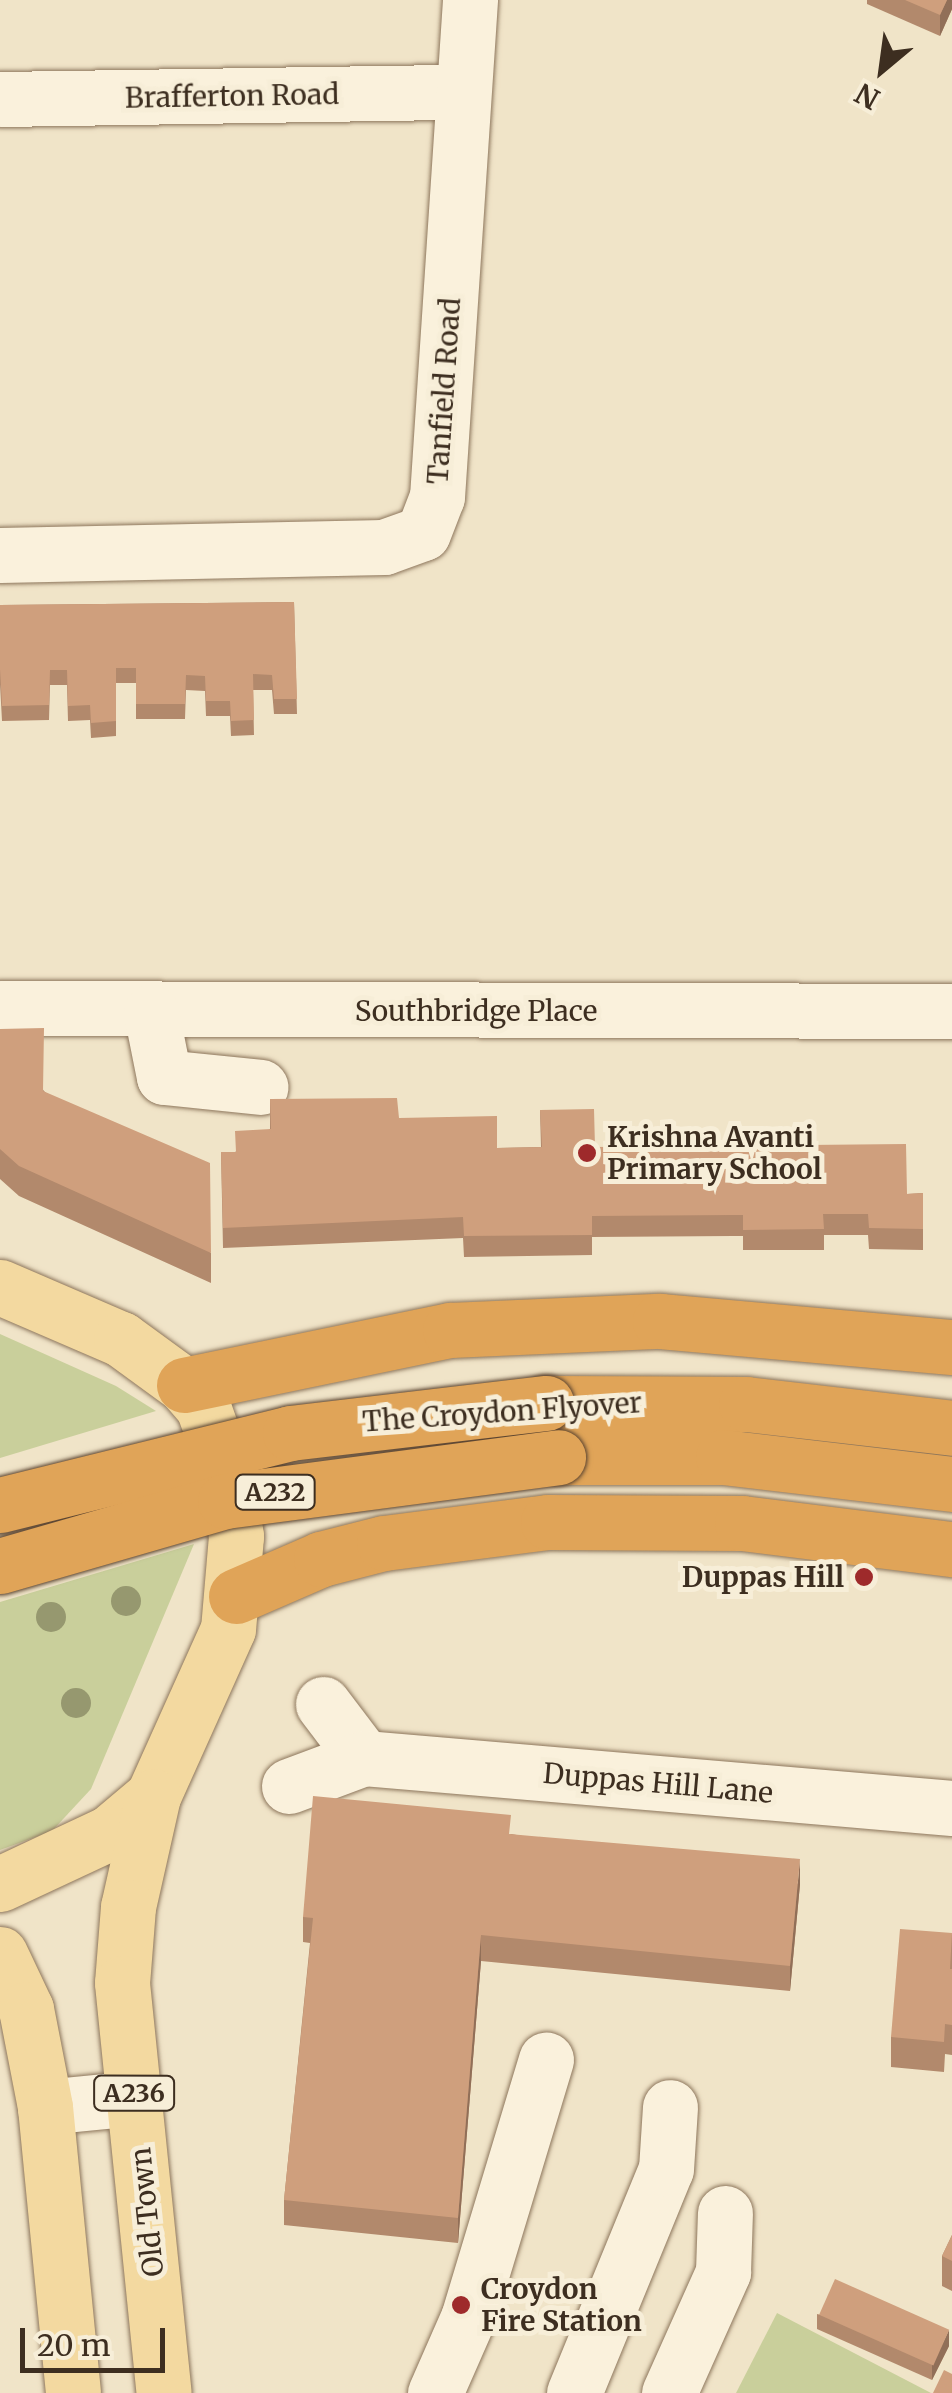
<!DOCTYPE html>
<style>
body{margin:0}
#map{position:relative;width:952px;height:2393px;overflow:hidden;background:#f0e4c8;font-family:Merriweather,serif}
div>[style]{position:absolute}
.green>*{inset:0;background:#c9cf9b}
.roads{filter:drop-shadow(0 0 2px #8d765c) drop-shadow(0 0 2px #8d765c)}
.minor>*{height:55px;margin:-27.5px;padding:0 27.5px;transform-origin:27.5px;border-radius:27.5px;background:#faf1dc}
.major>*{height:55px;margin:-27.5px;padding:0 27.5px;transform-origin:27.5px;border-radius:27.5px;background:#f3d9a0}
.highway>*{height:55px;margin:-27.5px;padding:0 27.5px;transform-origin:27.5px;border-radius:27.5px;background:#e0a458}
.bridges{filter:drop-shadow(0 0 2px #5b4430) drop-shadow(0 0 2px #5b4430)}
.highway-bridge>*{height:55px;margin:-27.5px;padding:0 27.5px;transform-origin:27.5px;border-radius:27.5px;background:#e0a458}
.trees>*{width:30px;height:30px;margin:-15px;border-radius:50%;background:#96986f}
.wall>*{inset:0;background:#b2896c}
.shaded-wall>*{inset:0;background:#916f58}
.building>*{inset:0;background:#cf9f7d;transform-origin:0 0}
.dots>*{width:28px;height:28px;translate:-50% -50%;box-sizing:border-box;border:5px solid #f7eed8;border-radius:50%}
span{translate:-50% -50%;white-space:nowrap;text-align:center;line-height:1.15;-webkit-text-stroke:10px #f7eed8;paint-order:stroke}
.shield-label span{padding:2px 8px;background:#f7eed8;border:2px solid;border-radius:8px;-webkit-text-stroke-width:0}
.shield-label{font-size:25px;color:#3d2e20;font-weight:700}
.street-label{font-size:28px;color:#3d2e20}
.poi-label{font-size:28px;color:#3d2e20;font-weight:700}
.left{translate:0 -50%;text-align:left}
.right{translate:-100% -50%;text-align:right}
.north{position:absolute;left:832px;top:20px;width:100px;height:100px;-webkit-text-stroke:8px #f7eed8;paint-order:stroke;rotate:209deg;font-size:28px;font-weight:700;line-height:40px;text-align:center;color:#3d2e20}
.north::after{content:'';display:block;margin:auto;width:35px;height:45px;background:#3d2e20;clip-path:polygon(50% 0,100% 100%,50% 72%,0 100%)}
.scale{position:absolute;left:20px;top:2328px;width:145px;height:45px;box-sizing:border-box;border:5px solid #3d2e20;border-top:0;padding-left:12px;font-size:30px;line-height:35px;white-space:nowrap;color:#3d2e20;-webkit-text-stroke:8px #f7eed8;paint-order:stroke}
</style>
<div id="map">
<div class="green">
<i style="clip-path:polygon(0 1334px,116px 1386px,156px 1411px,0 1458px)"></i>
<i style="clip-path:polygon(194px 1544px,91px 1789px,52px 1831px,0 1850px,0 1602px)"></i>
<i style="clip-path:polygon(777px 2313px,931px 2393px,736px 2393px)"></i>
</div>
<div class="roads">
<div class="minor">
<i style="left:0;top:99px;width:463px;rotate:-0.9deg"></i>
<i style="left:0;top:555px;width:384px;rotate:-1.2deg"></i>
<i style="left:384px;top:547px;width:41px;rotate:-19.7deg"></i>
<i style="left:423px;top:533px;width:39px;rotate:-69deg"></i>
<i style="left:437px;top:497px;width:498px;rotate:-86.2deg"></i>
<i style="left:0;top:1008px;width:952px;rotate:0.18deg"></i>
<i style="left:151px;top:1012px;width:66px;rotate:78.7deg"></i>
<i style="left:164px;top:1077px;width:97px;rotate:5.9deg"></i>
<i style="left:323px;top:1704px;width:68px;rotate:52.8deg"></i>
<i style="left:364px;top:1758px;width:590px;rotate:4.86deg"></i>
<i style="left:289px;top:1786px;width:80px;rotate:-20.5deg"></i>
<i style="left:45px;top:2107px;width:90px;rotate:-5.7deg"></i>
<i style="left:435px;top:2393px;width:82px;rotate:-66.3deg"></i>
<i style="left:468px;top:2318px;width:270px;rotate:-73.2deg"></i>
<i style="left:574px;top:2393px;width:242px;rotate:-67.7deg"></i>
<i style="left:666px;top:2169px;width:62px;rotate:-86.3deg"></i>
<i style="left:669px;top:2393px;width:133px;rotate:-65.9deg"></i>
<i style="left:723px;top:2272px;width:59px;rotate:-88.1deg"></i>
</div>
<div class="major">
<i style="left:0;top:1287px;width:132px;rotate:23.3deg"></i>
<i style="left:121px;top:1339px;width:78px;rotate:36.1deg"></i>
<i style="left:184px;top:1385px;width:29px;rotate:49deg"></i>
<i style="left:203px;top:1407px;width:69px;rotate:70.5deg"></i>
<i style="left:226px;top:1472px;width:65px;rotate:81.1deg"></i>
<i style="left:236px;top:1536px;width:93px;rotate:94.9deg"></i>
<i style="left:228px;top:1629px;width:183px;rotate:114.2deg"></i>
<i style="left:153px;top:1796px;width:57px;rotate:139.9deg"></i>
<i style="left:109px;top:1833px;width:120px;rotate:154.9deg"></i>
<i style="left:153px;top:1796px;width:114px;rotate:102.7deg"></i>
<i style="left:128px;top:1907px;width:76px;rotate:94.5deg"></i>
<i style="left:122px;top:1983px;width:412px;rotate:84.2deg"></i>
<i style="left:0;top:1954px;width:61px;rotate:64.7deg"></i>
<i style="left:26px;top:2009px;width:100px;rotate:79deg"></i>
<i style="left:45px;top:2107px;width:287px;rotate:84.4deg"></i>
</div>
<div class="highway">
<i style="left:184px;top:1385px;width:272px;rotate:-11.7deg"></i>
<i style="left:450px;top:1330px;width:210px;rotate:-2.5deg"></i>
<i style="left:660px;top:1321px;width:293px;rotate:5.1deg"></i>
<i style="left:546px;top:1403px;width:200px;rotate:0.3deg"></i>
<i style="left:746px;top:1404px;width:207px;rotate:6.6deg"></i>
<i style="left:558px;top:1457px;width:165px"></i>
<i style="left:723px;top:1457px;width:231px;rotate:6.7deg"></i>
<i style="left:236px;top:1596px;width:93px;rotate:-23.5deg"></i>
<i style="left:321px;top:1559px;width:65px;rotate:-14.3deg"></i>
<i style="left:384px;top:1543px;width:165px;rotate:-7.3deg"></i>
<i style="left:548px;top:1522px;width:194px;rotate:0.3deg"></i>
<i style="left:742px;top:1523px;width:212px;rotate:7.1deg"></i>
</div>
</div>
<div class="bridges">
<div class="highway-bridge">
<i style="left:0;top:1505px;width:299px;rotate:-13.9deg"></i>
<i style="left:290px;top:1433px;width:258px;rotate:-6.7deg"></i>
<i style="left:0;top:1566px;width:234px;rotate:-16.1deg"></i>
<i style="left:225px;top:1501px;width:336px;rotate:-7.5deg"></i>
</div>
</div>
<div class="trees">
<i style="left:126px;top:1601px"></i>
<i style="left:51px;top:1617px"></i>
<i style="left:76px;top:1703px"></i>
</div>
<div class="wall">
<i style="clip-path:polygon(867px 0,952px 0,952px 9px,940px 36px,867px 4px)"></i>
<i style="clip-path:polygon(294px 602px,297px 714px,274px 714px,272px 690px,253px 690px,254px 735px,231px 736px,230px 716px,206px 716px,205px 691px,186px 690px,185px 719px,136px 719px,136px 683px,116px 683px,116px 736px,91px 738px,90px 720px,68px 721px,67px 685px,50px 685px,49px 720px,2px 721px,0 684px,0 605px)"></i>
<i style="clip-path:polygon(0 1029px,44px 1091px,211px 1253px,211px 1283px,19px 1196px,0 1179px)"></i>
<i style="clip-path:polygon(270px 1099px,399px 1118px,497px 1148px,541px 1147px,540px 1110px,595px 1147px,907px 1194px,923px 1193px,923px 1250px,869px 1249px,868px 1235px,824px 1235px,824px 1250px,743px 1250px,743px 1236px,592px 1237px,592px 1255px,464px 1257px,463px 1238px,223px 1248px,221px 1152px,235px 1152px,270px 1129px)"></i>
<i style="clip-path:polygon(511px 1834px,800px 1884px,790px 1991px,481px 1961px,458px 2243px,284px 2225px,284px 2200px,310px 1943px,303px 1942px,303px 1917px)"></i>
<i style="clip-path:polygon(952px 1933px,952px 2055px,945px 2054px,944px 2072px,891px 2067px,891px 2037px)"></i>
<i style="clip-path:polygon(952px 2235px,952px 2291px,942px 2286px,942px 2256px)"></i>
<i style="clip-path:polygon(817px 2314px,949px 2346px,932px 2380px,817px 2329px)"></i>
</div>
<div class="shaded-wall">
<i style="clip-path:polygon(947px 0,952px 0,952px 9px,940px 36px,940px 15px)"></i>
<i style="clip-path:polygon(800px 1859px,800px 1884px,790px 1991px,790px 1966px)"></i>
<i style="clip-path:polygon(481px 1935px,481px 1961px,458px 2243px,458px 2218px)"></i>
<i style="clip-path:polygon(949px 2330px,949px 2346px,932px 2380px,932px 2365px)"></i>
</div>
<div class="building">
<i style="clip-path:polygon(905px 0,947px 0,940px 15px)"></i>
<i style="clip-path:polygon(294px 602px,297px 699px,274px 699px,272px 675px,253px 674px,254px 720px,231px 721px,230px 701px,206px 701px,205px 676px,186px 675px,185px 704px,136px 704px,136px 668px,116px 668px,116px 721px,91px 723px,90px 705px,68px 706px,67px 670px,50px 670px,49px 705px,2px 706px,0 669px,0 605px)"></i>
<i style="clip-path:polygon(44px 1028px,43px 1091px,210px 1163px,211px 1253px,19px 1166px,0 1149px,0 1029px)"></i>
<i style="clip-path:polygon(397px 1098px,399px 1118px,497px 1116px,497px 1148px,542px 1147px,540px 1110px,594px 1109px,595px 1147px,906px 1144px,907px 1194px,923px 1193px,923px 1229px,869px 1228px,868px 1214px,823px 1214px,824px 1229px,743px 1230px,743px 1215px,592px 1216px,592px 1235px,464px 1236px,463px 1217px,223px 1228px,221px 1152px,236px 1152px,235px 1131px,271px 1129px,270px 1099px)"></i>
<i style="clip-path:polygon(313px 1796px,511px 1815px,509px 1834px,800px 1859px,790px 1966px,481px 1935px,458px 2218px,284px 2200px,313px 1918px,303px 1917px)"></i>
<i style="clip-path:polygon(900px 1929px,952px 1933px,950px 1969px,952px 1969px,952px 2025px,945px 2024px,944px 2042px,891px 2037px)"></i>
<i style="clip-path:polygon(952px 2235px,952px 2261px,942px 2256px)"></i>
<i style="left:835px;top:2279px;width:125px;height:39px;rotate:24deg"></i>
<i style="clip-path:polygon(944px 2370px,952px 2374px,952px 2393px,933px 2393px)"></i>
</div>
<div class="dots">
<i style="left:587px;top:1153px;background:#9e2a2b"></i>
<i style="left:864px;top:1577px;background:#9e2a2b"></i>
<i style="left:461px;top:2305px;background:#9e2a2b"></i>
</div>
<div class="shield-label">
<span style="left:275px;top:1492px">A232</span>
<span style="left:134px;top:2093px">A236</span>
</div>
<div class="street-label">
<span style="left:232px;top:96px;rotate:-1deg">Brafferton Road</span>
<span style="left:444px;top:391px;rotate:-86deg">Tanfield Road</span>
<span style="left:476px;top:1011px">Southbridge Place</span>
<span style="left:502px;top:1412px;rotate:-4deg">The Croydon Flyover</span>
<span style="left:658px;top:1783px;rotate:5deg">Duppas Hill Lane</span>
<span style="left:147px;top:2212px;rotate:-96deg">Old Town</span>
</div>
<div class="poi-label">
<span class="left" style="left:607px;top:1153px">Krishna Avanti<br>Primary School</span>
<span class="right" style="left:844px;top:1577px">Duppas Hill</span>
<span class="left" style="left:481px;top:2305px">Croydon<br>Fire Station</span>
</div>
<div class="north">N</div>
<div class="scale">20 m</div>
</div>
